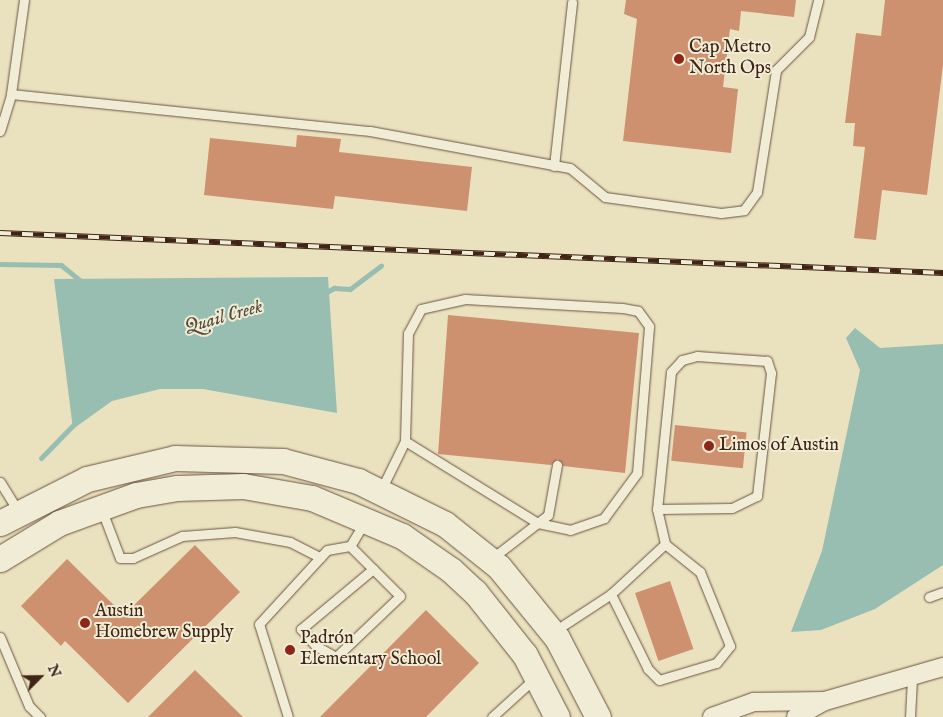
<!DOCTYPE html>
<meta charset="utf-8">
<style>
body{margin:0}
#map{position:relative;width:943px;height:717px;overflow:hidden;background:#eae1bf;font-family:"IM FELL English",serif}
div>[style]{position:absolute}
.water>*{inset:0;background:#98beb1}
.stream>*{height:5px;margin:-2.5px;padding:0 2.5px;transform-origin:2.5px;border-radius:2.5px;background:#98beb1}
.building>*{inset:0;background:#ce9170;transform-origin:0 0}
.roads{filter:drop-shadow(0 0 1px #6a5440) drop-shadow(0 0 1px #6a5440)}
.lane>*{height:9px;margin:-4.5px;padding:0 4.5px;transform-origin:4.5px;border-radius:4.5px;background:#f1ecd5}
.street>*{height:18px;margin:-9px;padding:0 9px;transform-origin:9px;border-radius:9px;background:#f1ecd5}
.secondary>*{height:25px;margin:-12.5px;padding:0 12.5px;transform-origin:12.5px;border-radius:12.5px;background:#f1ecd5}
.rail>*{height:5.5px;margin-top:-2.75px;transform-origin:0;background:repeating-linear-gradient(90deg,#f1ecd5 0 11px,#3f2515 0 22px);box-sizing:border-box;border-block:1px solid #3f2515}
.dots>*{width:14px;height:14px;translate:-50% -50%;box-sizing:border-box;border:2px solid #f1ecd5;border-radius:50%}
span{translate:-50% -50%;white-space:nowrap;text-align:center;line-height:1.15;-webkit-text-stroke:4px #f1ecd5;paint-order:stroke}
.poi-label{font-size:18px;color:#3f2515}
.left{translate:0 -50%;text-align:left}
.water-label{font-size:19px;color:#554b3c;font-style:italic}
.north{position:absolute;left:15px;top:652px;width:50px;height:50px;-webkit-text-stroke:4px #f1ecd5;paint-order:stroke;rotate:67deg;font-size:14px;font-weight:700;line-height:20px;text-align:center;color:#3f2515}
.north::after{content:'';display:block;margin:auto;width:18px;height:22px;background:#3f2515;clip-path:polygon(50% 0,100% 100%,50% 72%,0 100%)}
</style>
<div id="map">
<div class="water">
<i style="clip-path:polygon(328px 277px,337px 413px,203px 389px,160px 389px,112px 401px,73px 429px,54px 279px)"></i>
<i style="clip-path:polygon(855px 328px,880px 348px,943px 344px,943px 565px,875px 609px,821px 630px,791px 632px,822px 551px,860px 370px,846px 338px)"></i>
</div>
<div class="stream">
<i style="left:0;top:264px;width:61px;rotate:0.9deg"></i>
<i style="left:61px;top:265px;width:28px;rotate:39deg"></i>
<i style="left:323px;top:294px;width:13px;rotate:-29deg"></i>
<i style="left:334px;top:288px;width:16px;rotate:4deg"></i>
<i style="left:350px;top:289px;width:39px;rotate:-37deg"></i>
<i style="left:41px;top:458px;width:50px;rotate:-45.8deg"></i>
</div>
<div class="building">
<i style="clip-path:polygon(626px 0,796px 0,794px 17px,741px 11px,739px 31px,730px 29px,723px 87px,738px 89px,731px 153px,623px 141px,637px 19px,624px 14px)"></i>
<i style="clip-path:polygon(885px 0,943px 0,943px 65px,927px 195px,882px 190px,876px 240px,854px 238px,865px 147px,853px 146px,855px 123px,845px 123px,856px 33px,881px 36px)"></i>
<i style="clip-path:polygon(297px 135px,341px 139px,339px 152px,472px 167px,467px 211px,335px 196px,333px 209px,204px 195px,210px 138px,296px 147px)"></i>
<i style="clip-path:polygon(448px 315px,639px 333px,625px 473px,563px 466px,558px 459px,551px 465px,438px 454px)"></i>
<i style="left:675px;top:425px;width:72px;height:36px;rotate:6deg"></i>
<i style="clip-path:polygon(195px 545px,240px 592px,128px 703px,65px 641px,61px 646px,21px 606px,67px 559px,124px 615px)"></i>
<i style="left:670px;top:581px;width:72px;height:37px;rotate:71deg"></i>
<i style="clip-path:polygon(426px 610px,479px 663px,426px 717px,320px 717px)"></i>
<i style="clip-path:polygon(195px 670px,243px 717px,148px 717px)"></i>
</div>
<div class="roads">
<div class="lane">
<i style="left:24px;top:0;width:95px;rotate:97.9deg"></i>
<i style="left:11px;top:94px;width:361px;rotate:5.9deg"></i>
<i style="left:370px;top:131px;width:203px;rotate:10.5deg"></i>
<i style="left:570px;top:168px;width:45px;rotate:39.6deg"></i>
<i style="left:605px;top:197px;width:117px;rotate:7.9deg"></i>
<i style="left:721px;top:213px;width:23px;rotate:-7deg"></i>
<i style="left:744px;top:210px;width:22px;rotate:-54deg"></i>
<i style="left:757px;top:192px;width:123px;rotate:-81.1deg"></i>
<i style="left:776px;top:70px;width:47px;rotate:-45deg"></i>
<i style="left:809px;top:37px;width:38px;rotate:-76deg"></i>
<i style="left:0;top:131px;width:39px;rotate:-73deg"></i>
<i style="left:554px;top:166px;width:165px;rotate:-83.7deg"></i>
<i style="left:0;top:482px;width:34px;rotate:58deg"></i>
<i style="left:381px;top:490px;width:55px;rotate:-63.9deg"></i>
<i style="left:405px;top:441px;width:156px;rotate:31.7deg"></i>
<i style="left:538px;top:523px;width:33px;rotate:12deg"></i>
<i style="left:570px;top:530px;width:36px;rotate:-19deg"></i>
<i style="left:604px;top:518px;width:56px;rotate:-53.7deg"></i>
<i style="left:637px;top:473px;width:147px;rotate:-85.3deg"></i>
<i style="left:649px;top:326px;width:19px;rotate:-126deg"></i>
<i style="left:638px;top:311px;width:16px;rotate:-169deg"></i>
<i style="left:622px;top:308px;width:157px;rotate:-176.7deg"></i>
<i style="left:465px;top:299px;width:45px;rotate:167.2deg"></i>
<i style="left:421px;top:309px;width:27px;rotate:118deg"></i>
<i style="left:408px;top:333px;width:108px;rotate:91.6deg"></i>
<i style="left:101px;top:508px;width:53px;rotate:69.2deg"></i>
<i style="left:120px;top:558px;width:13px"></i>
<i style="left:133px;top:558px;width:54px;rotate:-24.2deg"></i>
<i style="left:182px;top:536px;width:53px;rotate:-4.3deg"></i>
<i style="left:235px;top:532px;width:56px;rotate:10.3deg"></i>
<i style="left:290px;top:542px;width:34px;rotate:27deg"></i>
<i style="left:657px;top:509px;width:75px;rotate:-0.8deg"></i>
<i style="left:732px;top:508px;width:28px;rotate:-26deg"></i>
<i style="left:757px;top:496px;width:124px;rotate:-83.5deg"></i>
<i style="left:771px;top:373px;width:13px;rotate:-108deg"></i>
<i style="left:767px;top:361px;width:70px;rotate:-175.9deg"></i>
<i style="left:697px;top:356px;width:16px;rotate:165deg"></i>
<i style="left:682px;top:360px;width:16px;rotate:133deg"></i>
<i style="left:671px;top:372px;width:138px;rotate:95.8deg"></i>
<i style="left:657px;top:509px;width:36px;rotate:77deg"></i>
<i style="left:364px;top:523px;width:27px;rotate:121deg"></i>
<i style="left:350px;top:546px;width:33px;rotate:45deg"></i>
<i style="left:373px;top:569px;width:94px;rotate:140.2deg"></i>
<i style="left:301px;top:629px;width:23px;rotate:49deg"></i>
<i style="left:316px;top:646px;width:23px;rotate:29deg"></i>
<i style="left:336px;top:657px;width:88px;rotate:-43.6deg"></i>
<i style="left:400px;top:596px;width:38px;rotate:-135deg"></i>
<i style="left:491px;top:559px;width:72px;rotate:-37.7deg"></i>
<i style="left:548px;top:515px;width:51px;rotate:-79.8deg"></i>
<i style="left:929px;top:597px;width:15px;rotate:-20deg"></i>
<i style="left:553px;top:632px;width:69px;rotate:-33.2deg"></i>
<i style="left:611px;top:594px;width:74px;rotate:-42.8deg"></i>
<i style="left:665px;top:544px;width:45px;rotate:38.7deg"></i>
<i style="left:700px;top:572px;width:80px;rotate:67.9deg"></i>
<i style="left:730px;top:646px;width:22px;rotate:129deg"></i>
<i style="left:716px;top:663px;width:59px;rotate:163.4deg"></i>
<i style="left:659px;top:680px;width:16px;rotate:-135deg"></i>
<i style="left:648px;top:669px;width:84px;rotate:-116.3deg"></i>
<i style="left:0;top:637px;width:75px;rotate:67.2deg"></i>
<i style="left:29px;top:706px;width:16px;rotate:45deg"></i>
<i style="left:288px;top:717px;width:97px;rotate:-107.3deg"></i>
<i style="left:259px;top:624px;width:100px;rotate:-47.4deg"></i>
<i style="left:327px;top:550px;width:23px;rotate:-10deg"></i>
<i style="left:492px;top:717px;width:58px;rotate:-42.2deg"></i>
<i style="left:910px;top:717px;width:39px;rotate:-87deg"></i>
</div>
<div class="street">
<i style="left:712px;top:717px;width:45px;rotate:-19.7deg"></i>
<i style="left:754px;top:702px;width:71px;rotate:-0.8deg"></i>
<i style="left:825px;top:701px;width:123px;rotate:-16.1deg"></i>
<i style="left:796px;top:717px;width:31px;rotate:-29deg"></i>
</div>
<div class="secondary">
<i style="left:0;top:523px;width:97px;rotate:-26.8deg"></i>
<i style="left:87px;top:479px;width:90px;rotate:-13.4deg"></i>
<i style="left:175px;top:458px;width:108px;rotate:1.6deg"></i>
<i style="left:283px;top:461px;width:78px;rotate:14.9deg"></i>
<i style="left:358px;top:481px;width:97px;rotate:26.3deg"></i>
<i style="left:445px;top:524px;width:69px;rotate:38.5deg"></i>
<i style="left:499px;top:567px;width:92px;rotate:50.8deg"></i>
<i style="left:557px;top:638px;width:89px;rotate:62.6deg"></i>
<i style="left:0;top:559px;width:69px;rotate:-31.4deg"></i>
<i style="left:59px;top:523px;width:82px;rotate:-20deg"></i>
<i style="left:136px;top:495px;width:42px;rotate:-9.7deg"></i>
<i style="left:177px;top:488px;width:66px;rotate:-1.7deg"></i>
<i style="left:243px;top:486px;width:70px;rotate:9.9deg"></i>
<i style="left:312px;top:498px;width:98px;rotate:22.9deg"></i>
<i style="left:402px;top:536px;width:60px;rotate:34.8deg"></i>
<i style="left:451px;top:570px;width:33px;rotate:43deg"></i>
<i style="left:475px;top:592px;width:80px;rotate:51.6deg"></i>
<i style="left:525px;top:655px;width:70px;rotate:62.7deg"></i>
</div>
</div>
<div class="rail">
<i style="left:0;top:233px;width:944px;rotate:2.43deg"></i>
</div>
<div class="dots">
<i style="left:679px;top:59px;background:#8f2418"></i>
<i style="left:709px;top:446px;background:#8f2418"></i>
<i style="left:85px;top:623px;background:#8f2418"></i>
<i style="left:290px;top:650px;background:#8f2418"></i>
</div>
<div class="poi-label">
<span class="left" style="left:689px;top:59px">Cap Metro<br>North Ops</span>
<span class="left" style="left:719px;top:446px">Limos of Austin</span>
<span class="left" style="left:95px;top:623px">Austin<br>Homebrew Supply</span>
<span class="left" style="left:300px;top:650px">Padrón<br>Elementary School</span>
</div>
<div class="water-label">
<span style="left:224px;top:318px;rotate:-16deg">Quail Creek</span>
</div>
<div class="north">N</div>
</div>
